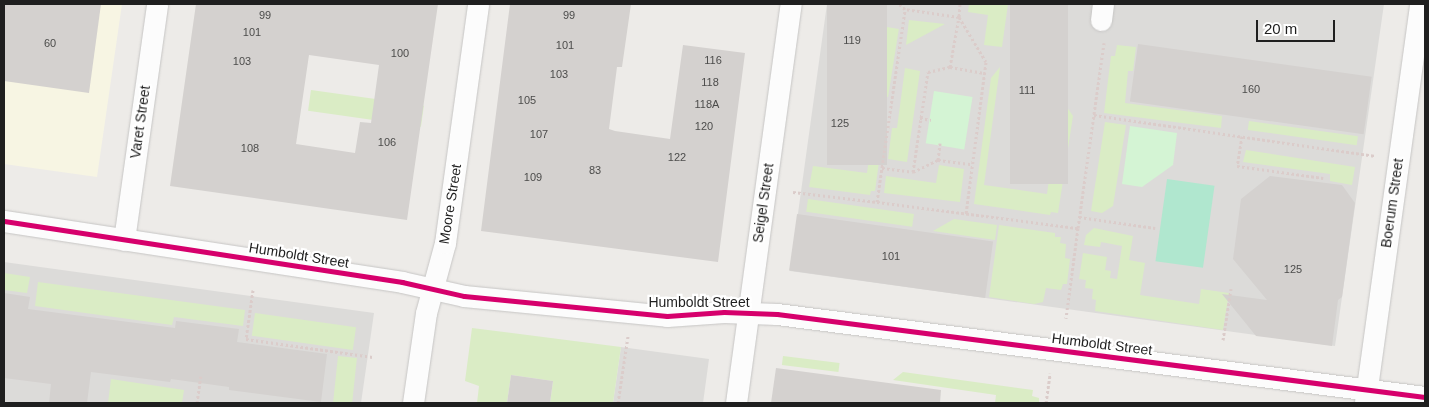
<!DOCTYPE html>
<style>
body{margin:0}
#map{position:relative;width:1429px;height:407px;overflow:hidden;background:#edebe8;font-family:Arial,sans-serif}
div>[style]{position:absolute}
.residential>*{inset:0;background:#dcdbd9}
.education>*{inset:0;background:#f7f5e3}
.grass>*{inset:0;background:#daecc5;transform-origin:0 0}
.park>*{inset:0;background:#d4f4d4;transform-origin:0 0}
.pitch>*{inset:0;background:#b0e7cf;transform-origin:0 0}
.building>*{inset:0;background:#d4d1cf;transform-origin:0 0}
.path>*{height:3px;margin-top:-1.5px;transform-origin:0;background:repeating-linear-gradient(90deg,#dbccca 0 2.5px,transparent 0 5px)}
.roads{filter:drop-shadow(0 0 1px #c6c5c4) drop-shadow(0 0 1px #c6c5c4)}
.street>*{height:21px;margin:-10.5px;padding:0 10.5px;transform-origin:10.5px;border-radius:10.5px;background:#fcfcfc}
.cycleway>*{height:5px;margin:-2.5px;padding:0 2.5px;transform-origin:2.5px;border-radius:2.5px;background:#d6006c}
span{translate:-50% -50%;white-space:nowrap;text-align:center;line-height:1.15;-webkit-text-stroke:4.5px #fff;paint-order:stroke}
.number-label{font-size:11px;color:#4c4c4b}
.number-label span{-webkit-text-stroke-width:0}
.street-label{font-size:14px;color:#1f1f1f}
.frame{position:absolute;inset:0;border:5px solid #1f1f1f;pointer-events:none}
.scale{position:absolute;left:1256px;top:20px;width:79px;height:22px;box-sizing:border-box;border:2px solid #1f1f1f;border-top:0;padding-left:6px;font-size:15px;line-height:18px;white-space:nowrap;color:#1f1f1f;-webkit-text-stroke:4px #fff;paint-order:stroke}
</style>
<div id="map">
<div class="residential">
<i style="clip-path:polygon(827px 4px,1384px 4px,1335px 346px,790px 271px)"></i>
<i style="clip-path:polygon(4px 262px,374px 313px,361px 403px,4px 403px)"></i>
<i style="clip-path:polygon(621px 347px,709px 359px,703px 403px,613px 403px)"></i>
</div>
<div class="education">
<i style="clip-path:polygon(4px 4px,122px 4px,97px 177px,4px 164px)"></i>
</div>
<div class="grass">
<i style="clip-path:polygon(969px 4px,1008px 4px,1002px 47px,984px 45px,988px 15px,968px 12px)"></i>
<i style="clip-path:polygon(909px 20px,945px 24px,906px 45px)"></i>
<i style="left:887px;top:27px;width:12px;height:69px;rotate:9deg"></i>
<i style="clip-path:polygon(1117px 45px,1136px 47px,1133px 71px,1128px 71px,1125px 103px,1222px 116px,1221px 128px,1104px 113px,1111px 56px,1115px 56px)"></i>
<i style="clip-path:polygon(1000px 67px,984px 185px,1047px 194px,1060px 97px,1073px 116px,1058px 213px,1051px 212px,1050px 215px,974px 204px,991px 78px)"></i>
<i style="clip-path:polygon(905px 68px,920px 71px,907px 162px,888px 159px,892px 128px,897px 128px)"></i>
<i style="left:311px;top:90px;width:114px;height:21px;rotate:8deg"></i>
<i style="clip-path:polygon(875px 116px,884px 126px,875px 191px,871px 191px,870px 195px,809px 187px,813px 166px,867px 173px)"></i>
<i style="left:1249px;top:121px;width:110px;height:9px;rotate:8deg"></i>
<i style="clip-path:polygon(1105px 122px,1126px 125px,1113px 206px,1102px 213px,1091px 211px)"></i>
<i style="clip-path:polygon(1246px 150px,1355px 167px,1352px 185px,1330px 181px,1330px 174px,1243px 162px)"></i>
<i style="clip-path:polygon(939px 165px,964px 169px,960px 202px,884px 193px,886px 176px,936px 183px)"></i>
<i style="left:808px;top:199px;width:107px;height:13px;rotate:8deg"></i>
<i style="clip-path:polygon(954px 219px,997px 225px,995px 240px,933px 231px)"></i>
<i style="clip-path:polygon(999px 225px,1055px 233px,1055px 237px,1061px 237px,1060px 243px,1066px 244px,1065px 258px,1070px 259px,1067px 284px,1063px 284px,1061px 290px,1046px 288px,1043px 302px,1034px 304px,989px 297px)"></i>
<i style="clip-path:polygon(1094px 228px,1133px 236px,1129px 260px,1145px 263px,1140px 295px,1199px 304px,1201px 289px,1229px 293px,1223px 330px,1095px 311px,1096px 300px,1092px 299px,1093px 289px,1085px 288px,1086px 280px,1079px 279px,1083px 253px,1107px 257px,1105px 270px,1111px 271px,1110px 278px,1117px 279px,1122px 246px,1101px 242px,1100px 247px,1084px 245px,1086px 235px)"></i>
<i style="clip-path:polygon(4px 273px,30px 277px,27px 293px,4px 290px)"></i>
<i style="clip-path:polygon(38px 282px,245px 310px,243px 326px,174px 317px,172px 325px,35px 306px)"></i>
<i style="left:255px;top:313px;width:102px;height:23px;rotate:8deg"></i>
<i style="clip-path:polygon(472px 328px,621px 347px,613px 403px,550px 403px,553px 381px,511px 375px,507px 403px,477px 403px,479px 386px,465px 381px)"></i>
<i style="left:338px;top:356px;width:19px;height:48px;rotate:6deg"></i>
<i style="left:783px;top:356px;width:57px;height:9px;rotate:7deg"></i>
<i style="clip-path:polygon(903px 372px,1033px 390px,1032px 396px,1039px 398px,1039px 403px,995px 403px,996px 395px,893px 380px)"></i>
<i style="clip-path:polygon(111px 379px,184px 390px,182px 403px,108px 403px)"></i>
</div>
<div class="park">
<i style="left:934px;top:91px;width:39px;height:53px;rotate:9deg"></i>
<i style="clip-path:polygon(1130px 126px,1177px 133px,1173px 165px,1142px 187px,1122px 184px)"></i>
</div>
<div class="pitch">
<i style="left:1167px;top:179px;width:48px;height:83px;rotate:8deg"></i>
</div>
<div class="building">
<i style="clip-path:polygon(4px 4px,101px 4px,89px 93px,4px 81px)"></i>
<i style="clip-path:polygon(evenodd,196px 4px,438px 4px,407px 220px,170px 186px,196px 4px,309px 55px,379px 65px,371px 123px,360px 122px,355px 153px,296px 144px,309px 55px)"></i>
<i style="clip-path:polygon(510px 4px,631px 4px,622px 67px,617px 67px,609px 129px,615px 131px,670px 139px,683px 45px,745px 53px,718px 262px,481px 231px)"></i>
<i style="left:827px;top:4px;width:60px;height:161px"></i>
<i style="left:1010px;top:4px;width:58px;height:180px"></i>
<i style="left:1138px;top:44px;width:236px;height:58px;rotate:8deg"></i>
<i style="clip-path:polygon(1270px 176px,1342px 185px,1355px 203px,1342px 297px,1338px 300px,1332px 346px,1256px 336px,1222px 294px,1267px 300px,1233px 259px,1241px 199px)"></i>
<i style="left:797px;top:214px;width:198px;height:57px;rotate:8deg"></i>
<i style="clip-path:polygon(4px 293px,30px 297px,28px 309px,175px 328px,176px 321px,239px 329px,237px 342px,327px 354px,321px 402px,229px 390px,229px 387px,171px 379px,170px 382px,91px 372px,87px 403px,49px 403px,51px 384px,4px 378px)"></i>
<i style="clip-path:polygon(776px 368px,941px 390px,940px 403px,771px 403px)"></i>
<i style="clip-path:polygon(511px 375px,553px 381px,550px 403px,507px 403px)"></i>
</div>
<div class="path">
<i style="left:960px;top:4px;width:13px;rotate:94deg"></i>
<i style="left:959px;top:17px;width:52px;rotate:59deg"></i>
<i style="left:986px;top:62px;width:153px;rotate:97.5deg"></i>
<i style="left:950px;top:67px;width:36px;rotate:10deg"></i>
<i style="left:1094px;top:115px;width:283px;rotate:8.3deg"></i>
<i style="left:920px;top:118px;width:11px;rotate:10deg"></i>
<i style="left:1242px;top:136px;width:30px;rotate:99deg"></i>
<i style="left:1237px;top:166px;width:87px;rotate:7.9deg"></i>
<i style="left:938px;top:160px;width:17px;rotate:-83deg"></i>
<i style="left:882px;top:168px;width:31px;rotate:7deg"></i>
<i style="left:913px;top:172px;width:101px;rotate:-81.5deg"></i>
<i style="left:928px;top:72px;width:23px;rotate:-13deg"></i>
<i style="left:950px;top:67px;width:51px;rotate:-79.8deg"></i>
<i style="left:959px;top:17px;width:55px;rotate:-171.6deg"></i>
<i style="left:913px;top:172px;width:28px;rotate:-26deg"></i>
<i style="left:938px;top:160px;width:34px;rotate:7deg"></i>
<i style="left:793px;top:192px;width:85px;rotate:6.8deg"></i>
<i style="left:877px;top:202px;width:195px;rotate:-81.7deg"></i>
<i style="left:905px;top:9px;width:8px;rotate:-140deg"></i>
<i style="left:877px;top:202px;width:203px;rotate:7.4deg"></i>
<i style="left:1078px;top:228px;width:91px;rotate:97.6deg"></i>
<i style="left:1079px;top:217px;width:77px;rotate:8.2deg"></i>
<i style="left:1078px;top:228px;width:187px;rotate:-82deg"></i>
<i style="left:253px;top:290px;width:49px;rotate:98.1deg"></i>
<i style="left:246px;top:339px;width:128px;rotate:8.1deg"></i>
<i style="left:1223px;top:340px;width:52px;rotate:-81.1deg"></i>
<i style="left:197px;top:403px;width:27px;rotate:-82deg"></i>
<i style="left:618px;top:403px;width:68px;rotate:-81.5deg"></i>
<i style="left:1046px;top:403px;width:30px;rotate:-82deg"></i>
</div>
<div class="roads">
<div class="street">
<i style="left:1101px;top:20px;width:16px;rotate:-83deg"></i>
<i style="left:4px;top:221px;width:403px;rotate:8.7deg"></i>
<i style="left:402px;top:282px;width:64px;rotate:12.7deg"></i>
<i style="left:464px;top:296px;width:204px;rotate:5.6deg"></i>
<i style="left:667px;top:316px;width:57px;rotate:-4deg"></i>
<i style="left:724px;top:312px;width:53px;rotate:2.2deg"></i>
<i style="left:777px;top:314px;width:653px;rotate:7.3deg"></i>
<i style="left:124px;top:240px;width:238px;rotate:-82deg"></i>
<i style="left:1365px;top:402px;width:402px;rotate:-82.1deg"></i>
<i style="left:413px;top:403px;width:91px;rotate:-81.8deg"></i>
<i style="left:426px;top:313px;width:73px;rotate:-74.8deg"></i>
<i style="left:445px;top:243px;width:241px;rotate:-82.1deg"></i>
<i style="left:736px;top:403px;width:403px;rotate:-82.2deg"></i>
</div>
</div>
<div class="cycleway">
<i style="left:4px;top:221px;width:403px;rotate:8.7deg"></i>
<i style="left:402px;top:282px;width:64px;rotate:12.7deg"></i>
<i style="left:464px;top:296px;width:204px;rotate:5.6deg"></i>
<i style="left:667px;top:316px;width:57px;rotate:-4deg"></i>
<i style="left:724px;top:312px;width:53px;rotate:2.2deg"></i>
<i style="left:777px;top:314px;width:653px;rotate:7.3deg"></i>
</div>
<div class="number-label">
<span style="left:265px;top:15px">99</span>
<span style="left:569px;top:15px">99</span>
<span style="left:252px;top:32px">101</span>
<span style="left:852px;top:40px">119</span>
<span style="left:50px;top:43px">60</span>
<span style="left:565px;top:45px">101</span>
<span style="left:400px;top:53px">100</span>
<span style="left:713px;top:60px">116</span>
<span style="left:242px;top:61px">103</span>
<span style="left:559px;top:74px">103</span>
<span style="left:710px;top:82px">118</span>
<span style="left:1251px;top:89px">160</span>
<span style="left:1027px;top:90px">111</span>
<span style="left:527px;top:100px">105</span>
<span style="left:707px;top:104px">118A</span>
<span style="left:840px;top:123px">125</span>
<span style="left:704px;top:126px">120</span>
<span style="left:539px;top:134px">107</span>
<span style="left:387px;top:142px">106</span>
<span style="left:250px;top:148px">108</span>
<span style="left:677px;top:157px">122</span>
<span style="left:595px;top:170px">83</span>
<span style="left:533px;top:177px">109</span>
<span style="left:891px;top:256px">101</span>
<span style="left:1293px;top:269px">125</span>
</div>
<div class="street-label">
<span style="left:140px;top:122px;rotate:-82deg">Varet Street</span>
<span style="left:763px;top:203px;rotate:-82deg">Seigel Street</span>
<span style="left:1392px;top:203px;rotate:-82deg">Boerum Street</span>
<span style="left:450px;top:204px;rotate:-81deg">Moore Street</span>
<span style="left:299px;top:255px;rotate:9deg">Humboldt Street</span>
<span style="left:699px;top:302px">Humboldt Street</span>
<span style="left:1102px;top:344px;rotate:7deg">Humboldt Street</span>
</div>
<div class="frame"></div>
<div class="scale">20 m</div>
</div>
